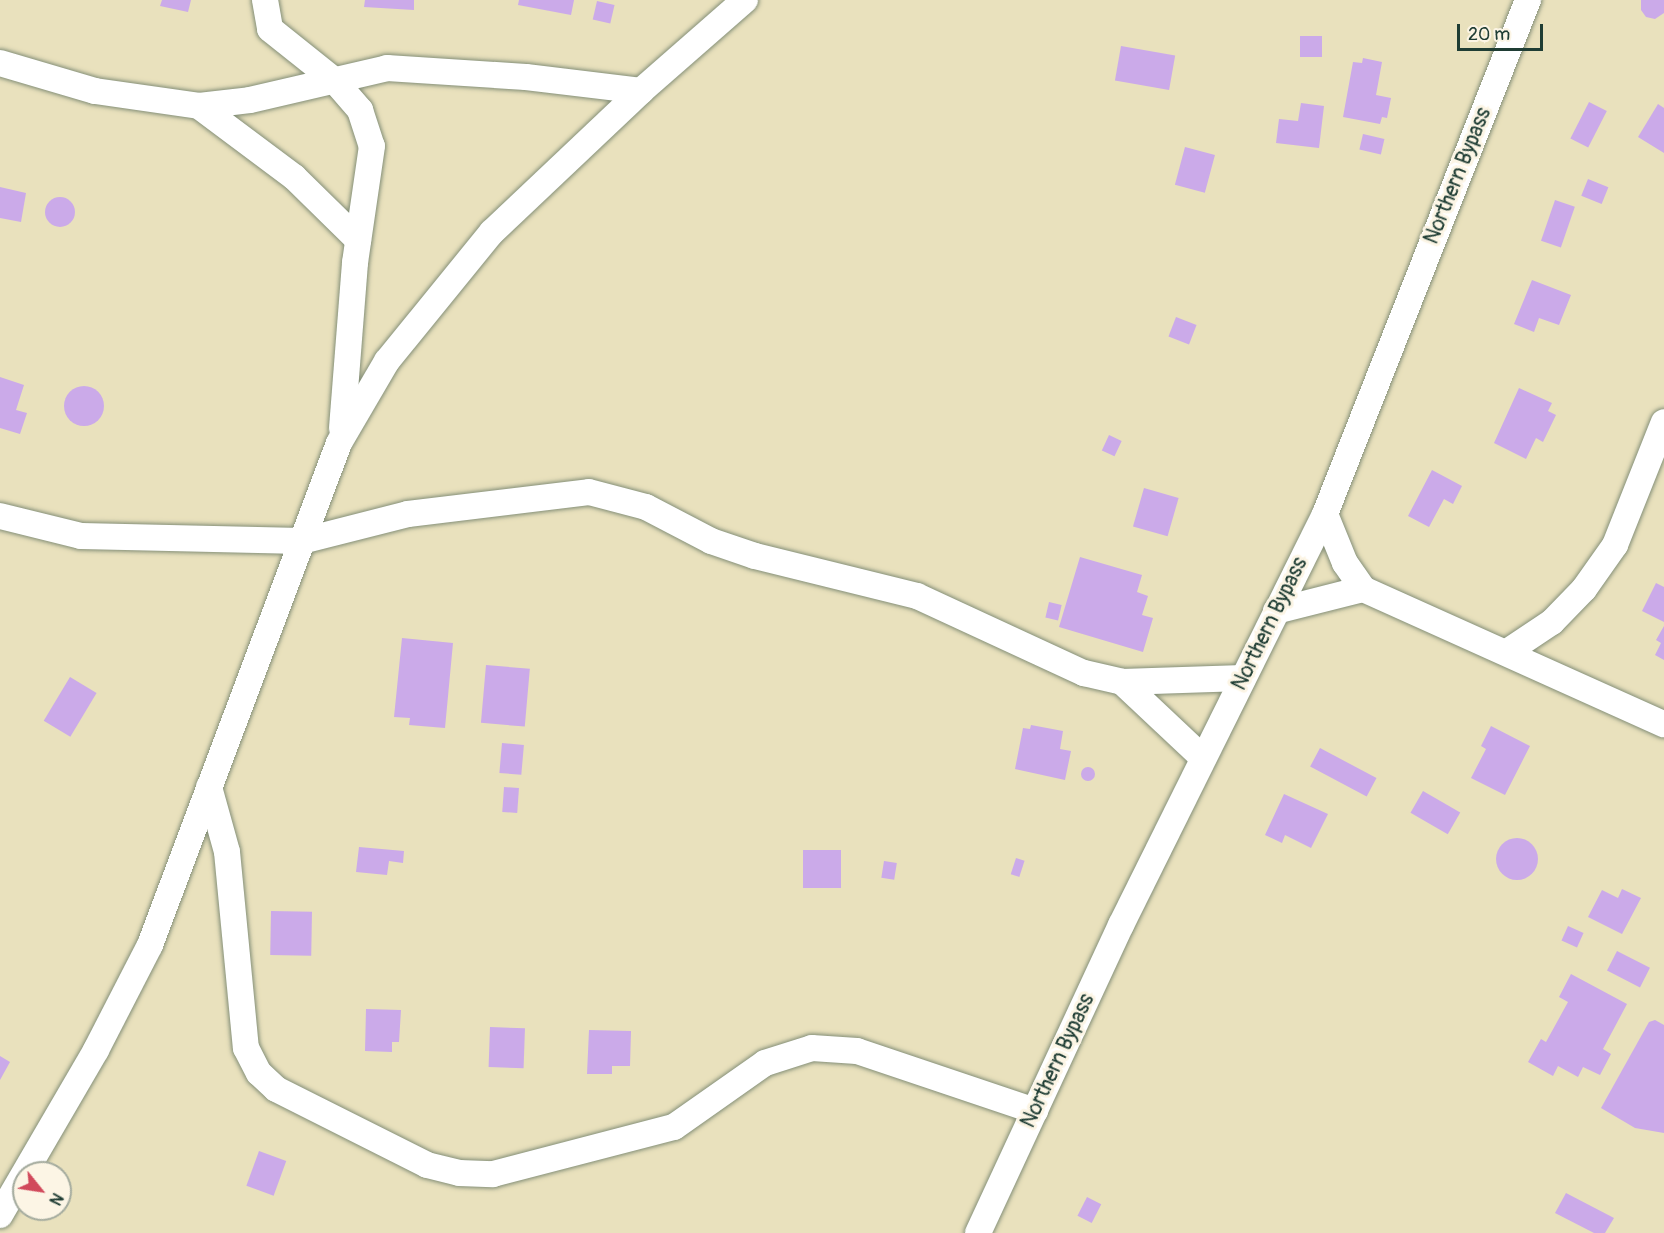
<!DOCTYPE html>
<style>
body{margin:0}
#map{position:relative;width:1664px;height:1233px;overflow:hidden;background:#e9e1bd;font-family:Pangolin,sans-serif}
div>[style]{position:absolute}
.building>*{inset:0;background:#cbaae9;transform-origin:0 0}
.round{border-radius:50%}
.roads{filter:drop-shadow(0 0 2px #848f78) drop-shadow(0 0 2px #848f78)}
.street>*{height:26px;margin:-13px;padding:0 13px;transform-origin:13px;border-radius:13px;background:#fff}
span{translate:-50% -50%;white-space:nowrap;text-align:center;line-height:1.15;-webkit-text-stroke:6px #fcf5e5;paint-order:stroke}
.street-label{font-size:21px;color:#1f3d34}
.north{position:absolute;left:12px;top:1161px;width:60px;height:60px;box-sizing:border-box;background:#fcf5e5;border:2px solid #a4ab9e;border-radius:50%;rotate:120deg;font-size:16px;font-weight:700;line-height:24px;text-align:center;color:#1f3d34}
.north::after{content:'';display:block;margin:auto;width:21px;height:27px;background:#d1495b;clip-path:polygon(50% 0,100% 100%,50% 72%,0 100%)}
.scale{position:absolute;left:1457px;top:24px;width:86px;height:27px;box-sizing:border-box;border:3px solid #1f3d34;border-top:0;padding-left:8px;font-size:18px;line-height:21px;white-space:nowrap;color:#1f3d34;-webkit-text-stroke:4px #fcf5e5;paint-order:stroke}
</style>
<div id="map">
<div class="building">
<i style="clip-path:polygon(162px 0,191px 0,188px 12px,160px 6px)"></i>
<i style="clip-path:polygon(365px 0,414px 0,414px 10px,364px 7px)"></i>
<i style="clip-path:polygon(519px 0,574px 0,571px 15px,518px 5px)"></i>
<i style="clip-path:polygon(1641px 0,1664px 0,1664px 13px,1655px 19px,1646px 17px,1641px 10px)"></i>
<i style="left:597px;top:1px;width:18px;height:19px;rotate:13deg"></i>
<i style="left:1322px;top:36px;width:21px;height:22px;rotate:90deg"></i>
<i style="left:1121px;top:46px;width:55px;height:35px;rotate:10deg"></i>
<i style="clip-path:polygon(1363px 58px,1382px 62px,1376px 95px,1391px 98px,1387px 118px,1382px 117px,1380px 124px,1343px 117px,1353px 62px,1362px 63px)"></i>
<i style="left:1589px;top:102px;width:20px;height:41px;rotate:27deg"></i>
<i style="clip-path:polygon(1301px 103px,1324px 106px,1319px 148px,1276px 143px,1279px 119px,1298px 121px)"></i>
<i style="clip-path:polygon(1658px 104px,1664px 108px,1664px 153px,1638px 137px)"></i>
<i style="left:1363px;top:134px;width:22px;height:16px;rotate:13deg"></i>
<i style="left:1185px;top:147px;width:31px;height:39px;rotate:15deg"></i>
<i style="left:1588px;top:179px;width:22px;height:18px;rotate:22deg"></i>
<i style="clip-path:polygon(0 187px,26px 193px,21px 222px,0 218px)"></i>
<i class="round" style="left:45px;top:197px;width:30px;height:30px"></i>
<i style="left:1555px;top:200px;width:21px;height:43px;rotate:19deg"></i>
<i style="clip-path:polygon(1532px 280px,1571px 295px,1559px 325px,1539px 318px,1534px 332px,1514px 324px)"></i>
<i style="left:1176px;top:317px;width:22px;height:21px;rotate:21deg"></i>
<i style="clip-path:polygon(0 377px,24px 385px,16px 410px,27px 413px,20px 434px,0 428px)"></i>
<i class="round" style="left:64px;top:386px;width:40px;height:40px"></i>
<i style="clip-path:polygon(1519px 388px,1552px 403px,1548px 411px,1556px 415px,1543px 442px,1536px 438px,1526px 459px,1494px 443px)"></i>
<i style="left:1109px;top:435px;width:14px;height:17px;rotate:25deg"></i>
<i style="clip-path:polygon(1432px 470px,1462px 486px,1453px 504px,1444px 499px,1429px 527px,1408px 516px)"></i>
<i style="left:1144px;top:488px;width:36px;height:40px;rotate:16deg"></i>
<i style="clip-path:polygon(1080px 557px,1142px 575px,1137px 592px,1148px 596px,1142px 615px,1153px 618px,1143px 652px,1059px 627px)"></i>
<i style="clip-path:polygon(1656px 583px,1664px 587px,1664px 622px,1642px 611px)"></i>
<i style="left:1049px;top:602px;width:13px;height:16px;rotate:13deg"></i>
<i style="clip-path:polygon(1664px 626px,1664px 660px,1655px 655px,1661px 643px,1656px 640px)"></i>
<i style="clip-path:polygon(402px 638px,453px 643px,445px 728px,409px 725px,410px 718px,394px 717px)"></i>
<i style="left:486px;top:665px;width:44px;height:58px;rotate:5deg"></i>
<i style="left:70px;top:677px;width:31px;height:51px;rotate:31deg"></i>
<i style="clip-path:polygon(1031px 725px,1063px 731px,1060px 749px,1071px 751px,1065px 780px,1015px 769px,1023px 728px,1030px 729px)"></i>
<i style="clip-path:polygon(1491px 726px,1530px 746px,1505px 795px,1471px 778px,1486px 749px,1481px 746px)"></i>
<i style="left:502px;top:743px;width:22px;height:30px;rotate:5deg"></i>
<i style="left:1320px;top:748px;width:64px;height:21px;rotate:28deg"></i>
<i class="round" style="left:1081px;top:767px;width:14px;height:14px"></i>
<i style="left:504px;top:787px;width:15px;height:25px;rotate:4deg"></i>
<i style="left:1423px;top:791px;width:43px;height:25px;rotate:30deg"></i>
<i style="clip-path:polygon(1284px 794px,1328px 814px,1311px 848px,1285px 835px,1282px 843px,1265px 835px)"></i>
<i class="round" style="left:1496px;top:838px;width:42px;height:42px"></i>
<i style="clip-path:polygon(359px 847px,404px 851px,403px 863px,389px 861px,387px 875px,356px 872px)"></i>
<i style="left:803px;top:850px;width:38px;height:38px"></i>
<i style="left:1016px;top:858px;width:9px;height:17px;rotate:18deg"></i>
<i style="left:884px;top:861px;width:13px;height:17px;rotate:9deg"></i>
<i style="clip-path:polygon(1622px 889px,1641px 898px,1622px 934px,1588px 917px,1602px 890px,1618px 898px)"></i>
<i style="left:271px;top:911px;width:41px;height:44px;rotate:1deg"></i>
<i style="left:1568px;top:926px;width:17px;height:16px;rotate:24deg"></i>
<i style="left:1617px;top:951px;width:37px;height:22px;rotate:27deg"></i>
<i style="clip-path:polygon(1571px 974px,1627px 1004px,1603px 1049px,1611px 1054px,1600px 1075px,1583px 1067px,1578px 1077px,1558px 1066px,1553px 1076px,1528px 1062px,1541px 1039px,1546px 1042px,1568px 1002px,1559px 997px)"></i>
<i style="clip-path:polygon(366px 1009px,401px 1010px,399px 1042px,392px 1042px,392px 1052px,365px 1051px)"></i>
<i style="clip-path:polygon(1655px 1020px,1664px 1025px,1664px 1133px,1635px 1128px,1601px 1108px,1649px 1022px)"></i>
<i style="left:490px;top:1027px;width:35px;height:40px;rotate:2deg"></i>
<i style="clip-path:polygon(589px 1030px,631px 1031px,630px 1066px,612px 1066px,612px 1074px,587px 1074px)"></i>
<i style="clip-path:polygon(0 1056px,10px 1062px,0 1080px)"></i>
<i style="left:259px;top:1151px;width:29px;height:37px;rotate:20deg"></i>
<i style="clip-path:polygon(1566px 1193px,1614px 1218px,1605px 1233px,1594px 1233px,1555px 1213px)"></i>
<i style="left:1087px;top:1197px;width:16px;height:21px;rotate:27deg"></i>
</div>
<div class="roads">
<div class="street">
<i style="left:265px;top:0;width:29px;rotate:80deg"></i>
<i style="left:270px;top:29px;width:82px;rotate:38.6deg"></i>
<i style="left:334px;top:80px;width:40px;rotate:49deg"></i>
<i style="left:360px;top:110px;width:38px;rotate:72deg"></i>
<i style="left:372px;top:146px;width:118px;rotate:98.3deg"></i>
<i style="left:355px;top:263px;width:166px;rotate:94.5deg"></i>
<i style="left:0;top:63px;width:99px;rotate:16.4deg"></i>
<i style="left:95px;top:91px;width:105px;rotate:8.2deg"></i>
<i style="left:199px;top:106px;width:51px;rotate:-6.7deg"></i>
<i style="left:250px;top:100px;width:141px;rotate:-13.1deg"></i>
<i style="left:387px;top:68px;width:139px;rotate:3.7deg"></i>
<i style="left:526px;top:77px;width:116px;rotate:6.9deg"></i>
<i style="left:199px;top:106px;width:119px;rotate:36.8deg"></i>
<i style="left:294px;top:177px;width:90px;rotate:44.5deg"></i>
<i style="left:1325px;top:514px;width:53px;rotate:67.8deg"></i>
<i style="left:1345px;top:563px;width:32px;rotate:55deg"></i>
<i style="left:1363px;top:589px;width:330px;rotate:24.2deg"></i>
<i style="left:0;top:516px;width:83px;rotate:13.9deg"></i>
<i style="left:81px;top:536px;width:221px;rotate:1.3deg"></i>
<i style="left:302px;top:541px;width:109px;rotate:-14.3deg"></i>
<i style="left:408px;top:514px;width:182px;rotate:-6.9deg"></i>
<i style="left:589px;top:492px;width:59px;rotate:14.7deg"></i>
<i style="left:646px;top:507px;width:73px;rotate:27.6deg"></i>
<i style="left:711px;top:541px;width:46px;rotate:18.8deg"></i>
<i style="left:755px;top:556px;width:167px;rotate:13.9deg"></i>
<i style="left:917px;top:596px;width:184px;rotate:24.8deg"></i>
<i style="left:1084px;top:673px;width:39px;rotate:13deg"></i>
<i style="left:1122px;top:682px;width:121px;rotate:-1.9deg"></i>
<i style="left:1276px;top:611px;width:90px;rotate:-14.2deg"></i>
<i style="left:1507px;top:652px;width:54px;rotate:-33.7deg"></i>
<i style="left:1552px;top:622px;width:46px;rotate:-45.9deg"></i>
<i style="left:1584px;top:589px;width:54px;rotate:-54.8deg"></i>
<i style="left:1615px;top:545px;width:132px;rotate:-68.3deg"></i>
<i style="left:1122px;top:682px;width:111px;rotate:43.2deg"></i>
<i style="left:209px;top:787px;width:67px;rotate:74.5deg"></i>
<i style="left:227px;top:852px;width:197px;rotate:84.5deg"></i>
<i style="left:246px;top:1048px;width:28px;rotate:63deg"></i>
<i style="left:259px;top:1073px;width:23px;rotate:43deg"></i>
<i style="left:276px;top:1089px;width:169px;rotate:26.7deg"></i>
<i style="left:427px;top:1165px;width:33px;rotate:14deg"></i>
<i style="left:459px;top:1173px;width:34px;rotate:2deg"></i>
<i style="left:493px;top:1174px;width:187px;rotate:-14.6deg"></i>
<i style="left:674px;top:1127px;width:111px;rotate:-35.1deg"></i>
<i style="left:765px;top:1063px;width:49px;rotate:-17.7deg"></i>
<i style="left:812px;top:1048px;width:45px;rotate:3.8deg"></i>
<i style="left:857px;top:1051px;width:188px;rotate:18.6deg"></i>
<i style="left:0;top:1215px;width:191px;rotate:-59.8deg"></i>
<i style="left:96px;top:1050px;width:118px;rotate:-62.8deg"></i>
<i style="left:150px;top:945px;width:536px;rotate:-69.37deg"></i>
<i style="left:339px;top:443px;width:95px;rotate:-59.7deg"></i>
<i style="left:387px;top:361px;width:166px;rotate:-50.9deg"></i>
<i style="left:492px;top:232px;width:205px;rotate:-43.4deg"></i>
<i style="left:641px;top:91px;width:138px;rotate:-41.2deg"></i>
<i style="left:978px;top:1233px;width:340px;rotate:-65.1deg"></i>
<i style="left:1121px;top:925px;width:459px;rotate:-63.6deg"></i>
<i style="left:1325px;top:514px;width:553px;rotate:-68.45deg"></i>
</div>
</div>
<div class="street-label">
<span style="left:1458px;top:176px;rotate:-68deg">Northern Bypass</span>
<span style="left:1270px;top:624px;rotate:-64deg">Northern Bypass</span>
<span style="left:1058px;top:1061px;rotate:-65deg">Northern Bypass</span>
</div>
<div class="north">N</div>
<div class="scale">20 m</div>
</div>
